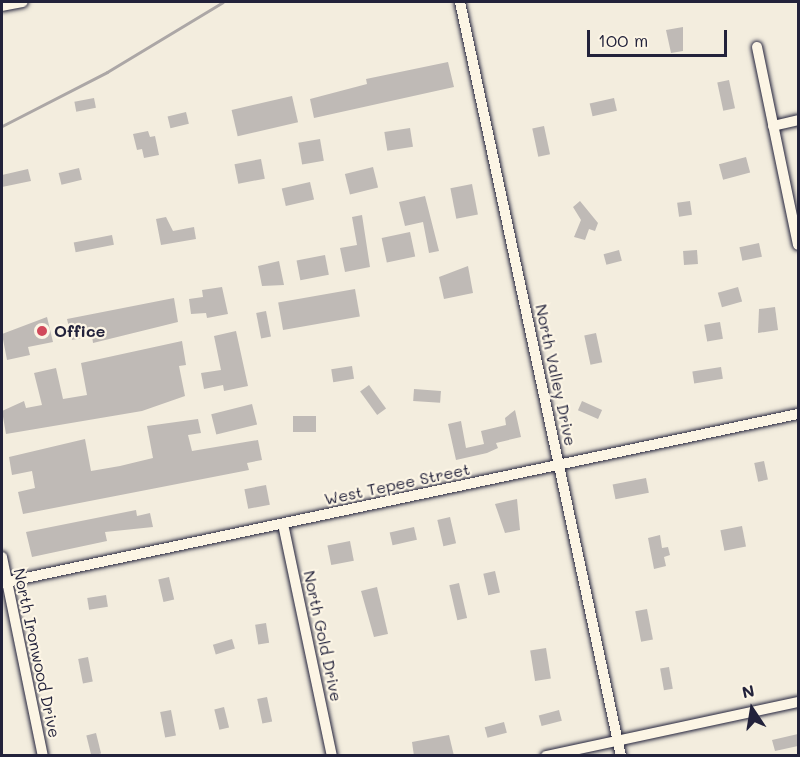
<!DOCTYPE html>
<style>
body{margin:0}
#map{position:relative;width:800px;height:757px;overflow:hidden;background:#f3edde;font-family:Mali,sans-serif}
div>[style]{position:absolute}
.stream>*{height:3px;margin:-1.5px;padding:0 1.5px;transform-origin:1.5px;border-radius:1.5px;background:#aca7a6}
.building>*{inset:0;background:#bfbab6;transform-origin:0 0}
.roads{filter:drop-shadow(0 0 2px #22223b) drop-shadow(0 0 2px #22223b)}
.minor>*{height:10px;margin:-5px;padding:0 5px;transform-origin:5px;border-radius:5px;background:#fcf5e5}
.dots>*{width:16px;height:16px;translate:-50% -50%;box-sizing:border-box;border:3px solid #fcf5e5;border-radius:50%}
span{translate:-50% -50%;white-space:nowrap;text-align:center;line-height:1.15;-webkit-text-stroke:4.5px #fcf5e5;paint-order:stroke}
.poi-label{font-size:16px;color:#22223b;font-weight:700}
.left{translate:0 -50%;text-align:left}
.street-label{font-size:16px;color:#22223b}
.frame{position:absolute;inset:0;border:3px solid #22223b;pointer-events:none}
.north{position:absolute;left:722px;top:679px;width:60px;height:60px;-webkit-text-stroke:4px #fcf5e5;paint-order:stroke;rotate:348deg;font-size:16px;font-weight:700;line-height:24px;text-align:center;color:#22223b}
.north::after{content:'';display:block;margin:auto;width:21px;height:27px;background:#22223b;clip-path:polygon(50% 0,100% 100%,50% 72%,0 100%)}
.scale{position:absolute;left:587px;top:30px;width:140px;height:27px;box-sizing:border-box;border:3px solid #22223b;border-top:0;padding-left:8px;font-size:18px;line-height:21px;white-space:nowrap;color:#22223b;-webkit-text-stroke:4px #fcf5e5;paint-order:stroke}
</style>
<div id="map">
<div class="stream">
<i style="left:2px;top:126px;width:118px;rotate:-27.2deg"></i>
<i style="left:107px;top:72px;width:135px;rotate:-31.1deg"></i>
</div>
<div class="building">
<i style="clip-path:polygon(683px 27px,683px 51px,671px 53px,666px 30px)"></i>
<i style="clip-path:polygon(448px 62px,454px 87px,314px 118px,310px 99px,367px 84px,366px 79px)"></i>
<i style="left:729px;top:80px;width:29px;height:12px;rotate:78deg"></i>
<i style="left:292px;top:96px;width:27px;height:62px;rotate:77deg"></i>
<i style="left:94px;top:98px;width:10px;height:20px;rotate:79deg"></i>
<i style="left:614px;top:98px;width:13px;height:25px;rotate:77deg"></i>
<i style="left:186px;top:112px;width:12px;height:19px;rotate:76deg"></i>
<i style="left:544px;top:126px;width:29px;height:12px;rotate:78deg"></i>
<i style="left:410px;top:128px;width:19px;height:26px;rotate:81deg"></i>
<i style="clip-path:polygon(148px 131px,150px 137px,155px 136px,159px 155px,144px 158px,142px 149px,137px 150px,133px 134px)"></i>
<i style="left:320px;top:139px;width:22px;height:22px;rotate:80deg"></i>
<i style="left:746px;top:157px;width:16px;height:28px;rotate:75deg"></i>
<i style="left:261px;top:159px;width:20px;height:27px;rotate:79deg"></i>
<i style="left:373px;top:167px;width:21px;height:29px;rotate:76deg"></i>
<i style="left:79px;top:168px;width:12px;height:21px;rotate:76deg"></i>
<i style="clip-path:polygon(28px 169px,31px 181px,2px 187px,2px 175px)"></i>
<i style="left:310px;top:182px;width:18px;height:29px;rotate:77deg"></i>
<i style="left:472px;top:184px;width:31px;height:22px;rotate:79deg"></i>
<i style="clip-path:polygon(425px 196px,439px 251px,429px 253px,423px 222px,405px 226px,399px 202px)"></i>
<i style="clip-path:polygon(580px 201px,598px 223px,595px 231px,589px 229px,585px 240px,574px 237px,581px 220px,573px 207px)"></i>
<i style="left:690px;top:201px;width:14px;height:13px;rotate:82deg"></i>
<i style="clip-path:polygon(362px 215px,370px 267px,345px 272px,340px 248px,357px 245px,352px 217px)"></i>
<i style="clip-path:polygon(166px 217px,173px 231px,194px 227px,196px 239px,161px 245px,156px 219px)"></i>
<i style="left:410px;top:232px;width:25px;height:29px;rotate:78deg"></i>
<i style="left:112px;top:235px;width:10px;height:39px;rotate:79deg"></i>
<i style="left:759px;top:243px;width:14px;height:20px;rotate:78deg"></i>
<i style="left:619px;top:250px;width:11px;height:16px;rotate:75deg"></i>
<i style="left:697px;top:250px;width:14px;height:14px;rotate:86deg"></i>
<i style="left:325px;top:255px;width:20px;height:29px;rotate:79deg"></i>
<i style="clip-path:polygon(279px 261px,284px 285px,262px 286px,258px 266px)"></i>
<i style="clip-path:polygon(468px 266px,473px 293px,444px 299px,439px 277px)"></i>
<i style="clip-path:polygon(222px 287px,228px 314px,207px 318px,206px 313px,191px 314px,189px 299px,203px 297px,202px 290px)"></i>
<i style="left:738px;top:287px;width:15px;height:21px;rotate:74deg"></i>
<i style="left:355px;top:289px;width:28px;height:78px;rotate:80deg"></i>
<i style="clip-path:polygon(174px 298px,178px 322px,93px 343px,92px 336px,72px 340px,67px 319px)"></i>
<i style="clip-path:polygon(775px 307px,778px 330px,758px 333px,759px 309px)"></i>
<i style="left:266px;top:311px;width:26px;height:10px;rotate:79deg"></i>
<i style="clip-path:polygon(47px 317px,53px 342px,28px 347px,30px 355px,7px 360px,2px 334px)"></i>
<i style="left:720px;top:322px;width:17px;height:16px;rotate:80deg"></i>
<i style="clip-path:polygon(236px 331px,248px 386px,224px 391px,223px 385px,204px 389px,201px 373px,221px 370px,214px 336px)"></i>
<i style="left:596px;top:333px;width:30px;height:12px;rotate:78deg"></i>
<i style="clip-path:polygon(182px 341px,186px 365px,179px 366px,185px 396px,142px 411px,6px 434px,2px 411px,24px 401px,26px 408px,42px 405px,34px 373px,56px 368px,63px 399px,87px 395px,81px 363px)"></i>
<i style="left:352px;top:366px;width:13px;height:21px;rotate:81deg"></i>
<i style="left:721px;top:367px;width:12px;height:29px;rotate:81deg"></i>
<i style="left:369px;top:385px;width:29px;height:11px;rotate:54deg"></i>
<i style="left:414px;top:389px;width:27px;height:12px;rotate:4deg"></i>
<i style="left:582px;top:401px;width:22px;height:10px;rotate:24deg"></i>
<i style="left:252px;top:404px;width:21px;height:42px;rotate:76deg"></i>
<i style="clip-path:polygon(515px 410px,521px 437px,496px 443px,498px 448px,487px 453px,456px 460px,448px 424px,461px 421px,466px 448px,484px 444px,481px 431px,506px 425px,505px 418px)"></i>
<i style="left:293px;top:416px;width:23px;height:16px"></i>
<i style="clip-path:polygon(198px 419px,201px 433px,188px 435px,192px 451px,258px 440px,262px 460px,247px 463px,249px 470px,23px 514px,18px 492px,35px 488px,32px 471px,12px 475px,9px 457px,85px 439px,91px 471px,120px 466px,153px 458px,147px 426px)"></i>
<i style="left:764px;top:461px;width:19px;height:10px;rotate:78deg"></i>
<i style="left:646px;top:478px;width:15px;height:34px;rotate:79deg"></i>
<i style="left:266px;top:485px;width:20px;height:22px;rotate:79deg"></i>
<i style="clip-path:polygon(517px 499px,520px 530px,505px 533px,495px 504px)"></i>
<i style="clip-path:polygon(136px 510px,137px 516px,150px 513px,153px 527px,105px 532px,107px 541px,32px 557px,26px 532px)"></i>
<i style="left:450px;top:517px;width:27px;height:13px;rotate:77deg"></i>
<i style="left:742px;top:526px;width:21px;height:22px;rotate:79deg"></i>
<i style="left:414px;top:527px;width:13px;height:25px;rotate:77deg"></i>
<i style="clip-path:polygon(660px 535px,662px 548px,668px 547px,670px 555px,664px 557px,666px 566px,654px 569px,648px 538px)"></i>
<i style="left:350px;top:541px;width:20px;height:23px;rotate:79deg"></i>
<i style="left:495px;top:571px;width:22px;height:12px;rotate:77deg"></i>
<i style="left:169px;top:577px;width:23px;height:11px;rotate:77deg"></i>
<i style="left:459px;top:583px;width:36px;height:10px;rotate:77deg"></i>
<i style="clip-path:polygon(377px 587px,388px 634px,374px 637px,361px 591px)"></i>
<i style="left:106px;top:595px;width:12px;height:19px;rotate:81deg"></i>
<i style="left:647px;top:609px;width:31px;height:12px;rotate:79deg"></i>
<i style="left:266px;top:623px;width:20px;height:11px;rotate:81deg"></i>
<i style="left:232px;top:639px;width:10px;height:20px;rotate:73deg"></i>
<i style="left:546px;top:648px;width:31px;height:16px;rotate:81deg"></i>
<i style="left:88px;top:657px;width:25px;height:10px;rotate:79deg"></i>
<i style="left:669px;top:667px;width:22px;height:9px;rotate:80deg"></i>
<i style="left:267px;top:697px;width:25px;height:10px;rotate:78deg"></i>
<i style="left:224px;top:707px;width:21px;height:10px;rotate:76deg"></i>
<i style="left:171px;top:710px;width:26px;height:11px;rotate:79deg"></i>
<i style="left:559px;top:710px;width:11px;height:21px;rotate:75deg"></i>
<i style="left:504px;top:722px;width:11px;height:20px;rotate:75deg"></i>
<i style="left:96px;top:733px;width:21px;height:10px;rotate:76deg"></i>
<i style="clip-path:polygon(798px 734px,798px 746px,775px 751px,772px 740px)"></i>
<i style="clip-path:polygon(449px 735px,454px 756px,414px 756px,412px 742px)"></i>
</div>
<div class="roads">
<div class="minor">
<i style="left:460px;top:2px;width:771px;rotate:77.95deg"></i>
<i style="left:2px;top:6px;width:21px;rotate:-11deg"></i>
<i style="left:757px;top:47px;width:202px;rotate:78.3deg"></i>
<i style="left:773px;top:126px;width:26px;rotate:-13deg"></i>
<i style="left:283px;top:524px;width:237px;rotate:78.1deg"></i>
<i style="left:2px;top:557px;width:203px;rotate:78.4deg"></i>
<i style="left:2px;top:583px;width:814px;rotate:-11.99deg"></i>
<i style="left:546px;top:756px;width:258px;rotate:-12.1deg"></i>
</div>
</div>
<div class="dots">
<i style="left:42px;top:331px;background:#d1495b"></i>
</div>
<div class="poi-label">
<span class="left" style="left:54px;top:331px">Office</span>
</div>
<div class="street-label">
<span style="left:556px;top:375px;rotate:78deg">North Valley Drive</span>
<span style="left:397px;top:484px;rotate:-12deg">West Tepee Street</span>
<span style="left:323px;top:636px;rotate:78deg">North Gold Drive</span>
<span style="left:37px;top:653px;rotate:78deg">North Ironwood Drive</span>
</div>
<div class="frame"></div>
<div class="north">N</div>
<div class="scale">100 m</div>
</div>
